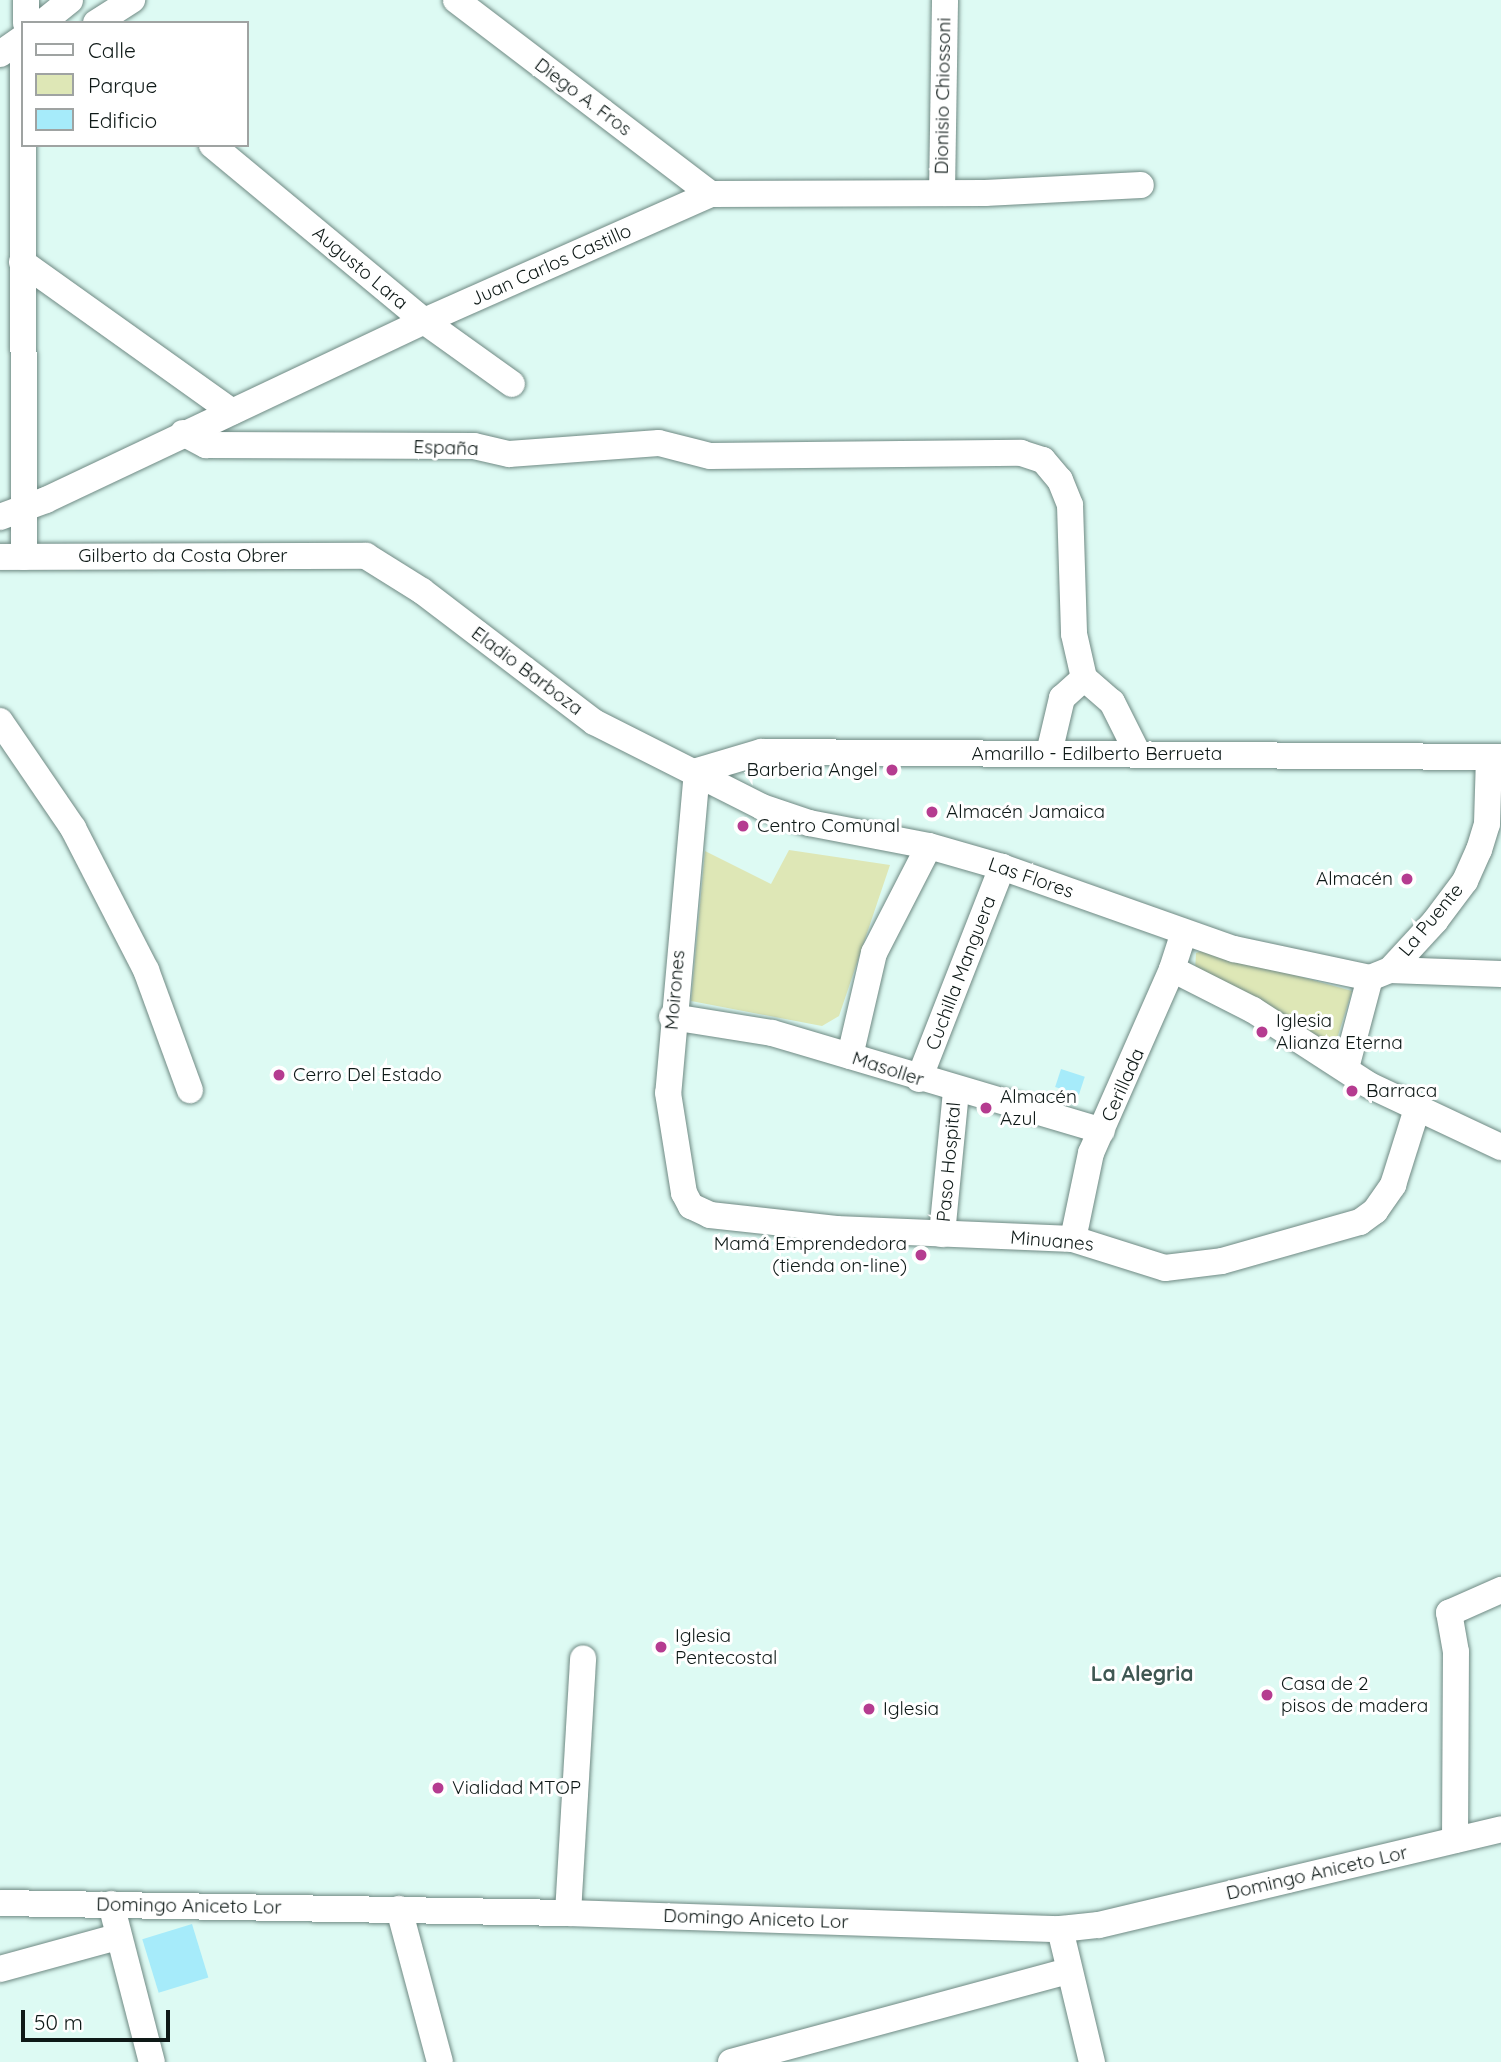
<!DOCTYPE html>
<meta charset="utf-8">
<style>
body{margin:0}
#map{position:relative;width:1501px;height:2062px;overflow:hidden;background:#ddfaf3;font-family:Quicksand,sans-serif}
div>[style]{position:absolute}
.green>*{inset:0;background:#dee7b6}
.building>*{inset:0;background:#a6ebfa;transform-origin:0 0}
.roads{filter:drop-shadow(0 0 2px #6f8983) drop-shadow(0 0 2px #6f8983)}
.minor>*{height:26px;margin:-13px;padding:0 13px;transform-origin:13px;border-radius:13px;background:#fff}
.dots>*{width:19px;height:19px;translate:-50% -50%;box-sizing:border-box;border:4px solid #fff;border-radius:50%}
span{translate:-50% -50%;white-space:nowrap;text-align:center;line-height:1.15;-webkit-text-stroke:6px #fff;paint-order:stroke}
.street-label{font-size:19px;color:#0e1917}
.poi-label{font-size:19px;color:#0e1917}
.right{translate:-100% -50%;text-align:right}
.left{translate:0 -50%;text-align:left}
.neighbourhood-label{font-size:21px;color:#3e5752;font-weight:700}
.legend{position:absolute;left:21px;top:21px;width:228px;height:126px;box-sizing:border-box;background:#fff;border:2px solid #9fa3a2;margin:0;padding:9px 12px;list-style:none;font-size:21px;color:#0e1917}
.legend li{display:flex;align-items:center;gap:14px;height:35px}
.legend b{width:35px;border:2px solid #9fa3a2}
.scale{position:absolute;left:21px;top:2010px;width:149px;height:32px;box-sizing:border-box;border:4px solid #0e1917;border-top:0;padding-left:9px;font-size:21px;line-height:24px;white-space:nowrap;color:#0e1917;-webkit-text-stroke:5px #fff;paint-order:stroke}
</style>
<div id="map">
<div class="green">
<i style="clip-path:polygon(789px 850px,890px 865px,839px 1016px,822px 1026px,691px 1001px,705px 851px,771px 884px)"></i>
<i style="clip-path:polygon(1204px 950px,1352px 991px,1334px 1048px,1195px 971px,1196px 953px)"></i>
</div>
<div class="building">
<i style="left:1061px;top:1069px;width:25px;height:19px;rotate:18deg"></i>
<i style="left:192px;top:1924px;width:56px;height:52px;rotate:73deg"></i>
</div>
<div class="roads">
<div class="minor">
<i style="left:456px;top:0;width:320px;rotate:37.3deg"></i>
<i style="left:26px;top:23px;width:23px;rotate:-90deg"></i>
<i style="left:42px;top:23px;width:36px;rotate:-39deg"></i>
<i style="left:96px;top:23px;width:43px;rotate:-32.6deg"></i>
<i style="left:0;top:54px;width:28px;rotate:-35deg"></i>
<i style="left:23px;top:59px;width:498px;rotate:89.9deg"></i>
<i style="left:212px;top:145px;width:276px;rotate:39.7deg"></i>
<i style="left:424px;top:321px;width:108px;rotate:35.6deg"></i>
<i style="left:942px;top:193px;width:193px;rotate:-89.1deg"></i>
<i style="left:22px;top:262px;width:258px;rotate:35.5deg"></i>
<i style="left:183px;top:433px;width:26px;rotate:28deg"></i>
<i style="left:206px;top:445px;width:268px;rotate:0.2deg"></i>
<i style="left:474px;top:446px;width:36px;rotate:13deg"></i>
<i style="left:509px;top:454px;width:150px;rotate:-4.2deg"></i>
<i style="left:659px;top:443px;width:53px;rotate:14.3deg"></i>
<i style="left:710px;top:456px;width:311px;rotate:-0.6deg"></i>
<i style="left:1021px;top:453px;width:23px;rotate:18deg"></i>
<i style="left:1043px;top:460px;width:26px;rotate:50deg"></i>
<i style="left:1060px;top:480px;width:27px;rotate:68deg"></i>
<i style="left:1070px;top:505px;width:129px;rotate:88.2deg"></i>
<i style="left:1074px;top:634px;width:45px;rotate:77.2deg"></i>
<i style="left:1084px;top:678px;width:37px;rotate:41deg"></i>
<i style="left:1112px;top:702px;width:58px;rotate:63.4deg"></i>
<i style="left:0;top:517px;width:49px;rotate:-20.3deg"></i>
<i style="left:46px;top:500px;width:418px;rotate:-25.3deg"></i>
<i style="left:424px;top:321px;width:314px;rotate:-23.9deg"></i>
<i style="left:711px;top:194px;width:274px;rotate:-0.2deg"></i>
<i style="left:985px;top:193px;width:156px;rotate:-2.9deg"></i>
<i style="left:0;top:557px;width:366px;rotate:-0.2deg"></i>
<i style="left:366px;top:556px;width:66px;rotate:32deg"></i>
<i style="left:422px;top:591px;width:216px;rotate:37.3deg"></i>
<i style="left:594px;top:722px;width:188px;rotate:26.8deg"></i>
<i style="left:762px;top:807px;width:50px;rotate:18.8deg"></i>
<i style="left:809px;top:823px;width:122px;rotate:10.9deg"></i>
<i style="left:929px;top:846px;width:76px;rotate:16deg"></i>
<i style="left:1002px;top:867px;width:246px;rotate:19.5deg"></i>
<i style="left:1234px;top:949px;width:139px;rotate:12deg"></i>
<i style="left:0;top:721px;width:130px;rotate:55.7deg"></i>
<i style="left:73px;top:828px;width:160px;rotate:62.8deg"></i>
<i style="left:146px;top:970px;width:128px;rotate:69.9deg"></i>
<i style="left:1049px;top:753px;width:57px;rotate:-76.7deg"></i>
<i style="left:1062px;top:698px;width:30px;rotate:-42deg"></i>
<i style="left:697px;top:771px;width:323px;rotate:95.1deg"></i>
<i style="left:668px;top:1093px;width:101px;rotate:80.9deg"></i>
<i style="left:684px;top:1193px;width:15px;rotate:62deg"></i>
<i style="left:691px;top:1206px;width:21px;rotate:25deg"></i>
<i style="left:710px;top:1215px;width:127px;rotate:6.3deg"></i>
<i style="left:836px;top:1229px;width:237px;rotate:2.4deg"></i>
<i style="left:1073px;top:1239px;width:96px;rotate:17.5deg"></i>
<i style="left:1165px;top:1268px;width:57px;rotate:-7deg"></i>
<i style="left:1222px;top:1261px;width:143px;rotate:-15.8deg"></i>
<i style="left:1360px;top:1222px;width:19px;rotate:-36deg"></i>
<i style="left:1375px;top:1211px;width:32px;rotate:-55deg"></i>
<i style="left:1393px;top:1185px;width:80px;rotate:-72.5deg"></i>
<i style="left:697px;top:771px;width:67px;rotate:-16.5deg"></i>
<i style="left:761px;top:752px;width:740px;rotate:0.39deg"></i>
<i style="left:1172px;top:969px;width:91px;rotate:26.8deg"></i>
<i style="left:1253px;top:1010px;width:138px;rotate:32.9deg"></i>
<i style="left:1369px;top:1085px;width:146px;rotate:25.2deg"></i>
<i style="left:1390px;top:970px;width:111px;rotate:2.1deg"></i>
<i style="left:672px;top:1017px;width:101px;rotate:9.1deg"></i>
<i style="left:772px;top:1033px;width:344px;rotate:16.5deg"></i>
<i style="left:850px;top:1056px;width:106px;rotate:-76.9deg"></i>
<i style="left:874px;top:953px;width:120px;rotate:-62.8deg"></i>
<i style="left:1346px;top:1068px;width:93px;rotate:-75.1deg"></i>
<i style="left:1370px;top:978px;width:22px;rotate:-22deg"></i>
<i style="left:1390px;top:970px;width:67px;rotate:-47.4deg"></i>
<i style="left:1435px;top:921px;width:50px;rotate:-53.1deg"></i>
<i style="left:1465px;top:881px;width:34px;rotate:-66deg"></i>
<i style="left:1479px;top:850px;width:27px;rotate:-73deg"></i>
<i style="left:1487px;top:824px;width:67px;rotate:-88.3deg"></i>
<i style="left:919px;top:1079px;width:228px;rotate:-68.6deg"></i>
<i style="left:942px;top:1234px;width:144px;rotate:-84.4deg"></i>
<i style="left:1073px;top:1239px;width:88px;rotate:-78.2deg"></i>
<i style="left:1091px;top:1153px;width:201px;rotate:-66.2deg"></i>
<i style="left:1172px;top:969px;width:38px;rotate:-72deg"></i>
<i style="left:1455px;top:1840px;width:188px;rotate:-89.7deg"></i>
<i style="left:1456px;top:1652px;width:40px;rotate:-100deg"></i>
<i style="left:1449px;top:1613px;width:57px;rotate:-23.9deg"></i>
<i style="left:0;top:1903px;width:568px;rotate:1.01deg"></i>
<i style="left:568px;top:1913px;width:492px;rotate:1.9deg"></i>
<i style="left:1060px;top:1929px;width:39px;rotate:-6deg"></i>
<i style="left:1099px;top:1925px;width:413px;rotate:-13.4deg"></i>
<i style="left:111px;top:1904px;width:163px;rotate:75.5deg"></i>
<i style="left:399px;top:1909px;width:158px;rotate:75deg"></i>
<i style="left:568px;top:1913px;width:255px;rotate:-86.6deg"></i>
<i style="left:1060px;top:1929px;width:137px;rotate:76.5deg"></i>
<i style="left:0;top:1969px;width:121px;rotate:-15.3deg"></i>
<i style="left:731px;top:2062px;width:350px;rotate:-15.1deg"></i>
</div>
</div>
<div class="dots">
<i style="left:892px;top:770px;background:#b53c90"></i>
<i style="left:932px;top:812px;background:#b53c90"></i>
<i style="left:743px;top:826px;background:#b53c90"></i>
<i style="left:1407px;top:879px;background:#b53c90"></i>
<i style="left:1262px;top:1032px;background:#b53c90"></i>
<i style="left:279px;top:1075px;background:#b53c90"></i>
<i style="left:1352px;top:1091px;background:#b53c90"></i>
<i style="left:986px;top:1108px;background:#b53c90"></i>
<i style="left:921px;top:1255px;background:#b53c90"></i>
<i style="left:661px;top:1647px;background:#b53c90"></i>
<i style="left:1267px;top:1695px;background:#b53c90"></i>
<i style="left:869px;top:1709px;background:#b53c90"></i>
<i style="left:438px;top:1788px;background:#b53c90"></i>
</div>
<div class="street-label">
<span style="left:943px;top:96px;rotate:-89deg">Dionisio Chiossoni</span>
<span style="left:583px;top:97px;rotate:37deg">Diego A. Fros</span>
<span style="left:551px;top:265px;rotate:-24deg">Juan Carlos Castillo</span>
<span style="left:360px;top:268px;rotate:40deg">Augusto Lara</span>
<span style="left:446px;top:448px;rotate:2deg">España</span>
<span style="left:183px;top:556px">Gilberto da Costa Obrer</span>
<span style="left:527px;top:671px;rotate:37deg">Eladio Barboza</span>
<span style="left:1097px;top:754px">Amarillo - Edilberto Berrueta</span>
<span style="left:1031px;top:878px;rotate:19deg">Las Flores</span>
<span style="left:1431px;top:920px;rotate:-50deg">La Puente</span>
<span style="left:961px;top:973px;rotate:-69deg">Cuchilla Manguera</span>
<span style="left:675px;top:990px;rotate:-85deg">Moirones</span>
<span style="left:888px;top:1069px;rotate:18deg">Masoller</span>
<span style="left:1123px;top:1085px;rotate:-66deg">Cerillada</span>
<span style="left:949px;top:1162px;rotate:-85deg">Paso Hospital</span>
<span style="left:1052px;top:1241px;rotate:5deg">Minuanes</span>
<span style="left:1317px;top:1873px;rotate:-13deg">Domingo Aniceto Lor</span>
<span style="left:189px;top:1906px;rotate:1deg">Domingo Aniceto Lor</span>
<span style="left:756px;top:1919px;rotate:2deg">Domingo Aniceto Lor</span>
</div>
<div class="poi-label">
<span class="right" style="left:878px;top:770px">Barberia Angel</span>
<span class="left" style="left:946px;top:812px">Almacén Jamaica</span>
<span class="left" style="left:757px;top:826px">Centro Comunal</span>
<span class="right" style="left:1393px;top:879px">Almacén</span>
<span class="left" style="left:1276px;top:1032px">Iglesia<br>Alianza Eterna</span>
<span class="left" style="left:293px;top:1075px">Cerro Del Estado</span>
<span class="left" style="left:1366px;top:1091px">Barraca</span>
<span class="left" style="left:1000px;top:1108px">Almacén<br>Azul</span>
<span class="right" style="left:907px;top:1255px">Mamá Emprendedora<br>(tienda on-line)</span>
<span class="left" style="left:675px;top:1647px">Iglesia<br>Pentecostal</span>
<span class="left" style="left:1281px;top:1695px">Casa de 2<br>pisos de madera</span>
<span class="left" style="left:883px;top:1709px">Iglesia</span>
<span class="left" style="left:452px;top:1788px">Vialidad MTOP</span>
</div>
<div class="neighbourhood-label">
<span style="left:1142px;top:1673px">La Alegria</span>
</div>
<ul class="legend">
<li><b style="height:9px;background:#fff"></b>Calle</li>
<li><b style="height:19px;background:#dee7b6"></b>Parque</li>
<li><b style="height:19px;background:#a6ebfa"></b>Edificio</li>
</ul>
<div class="scale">50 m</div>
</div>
